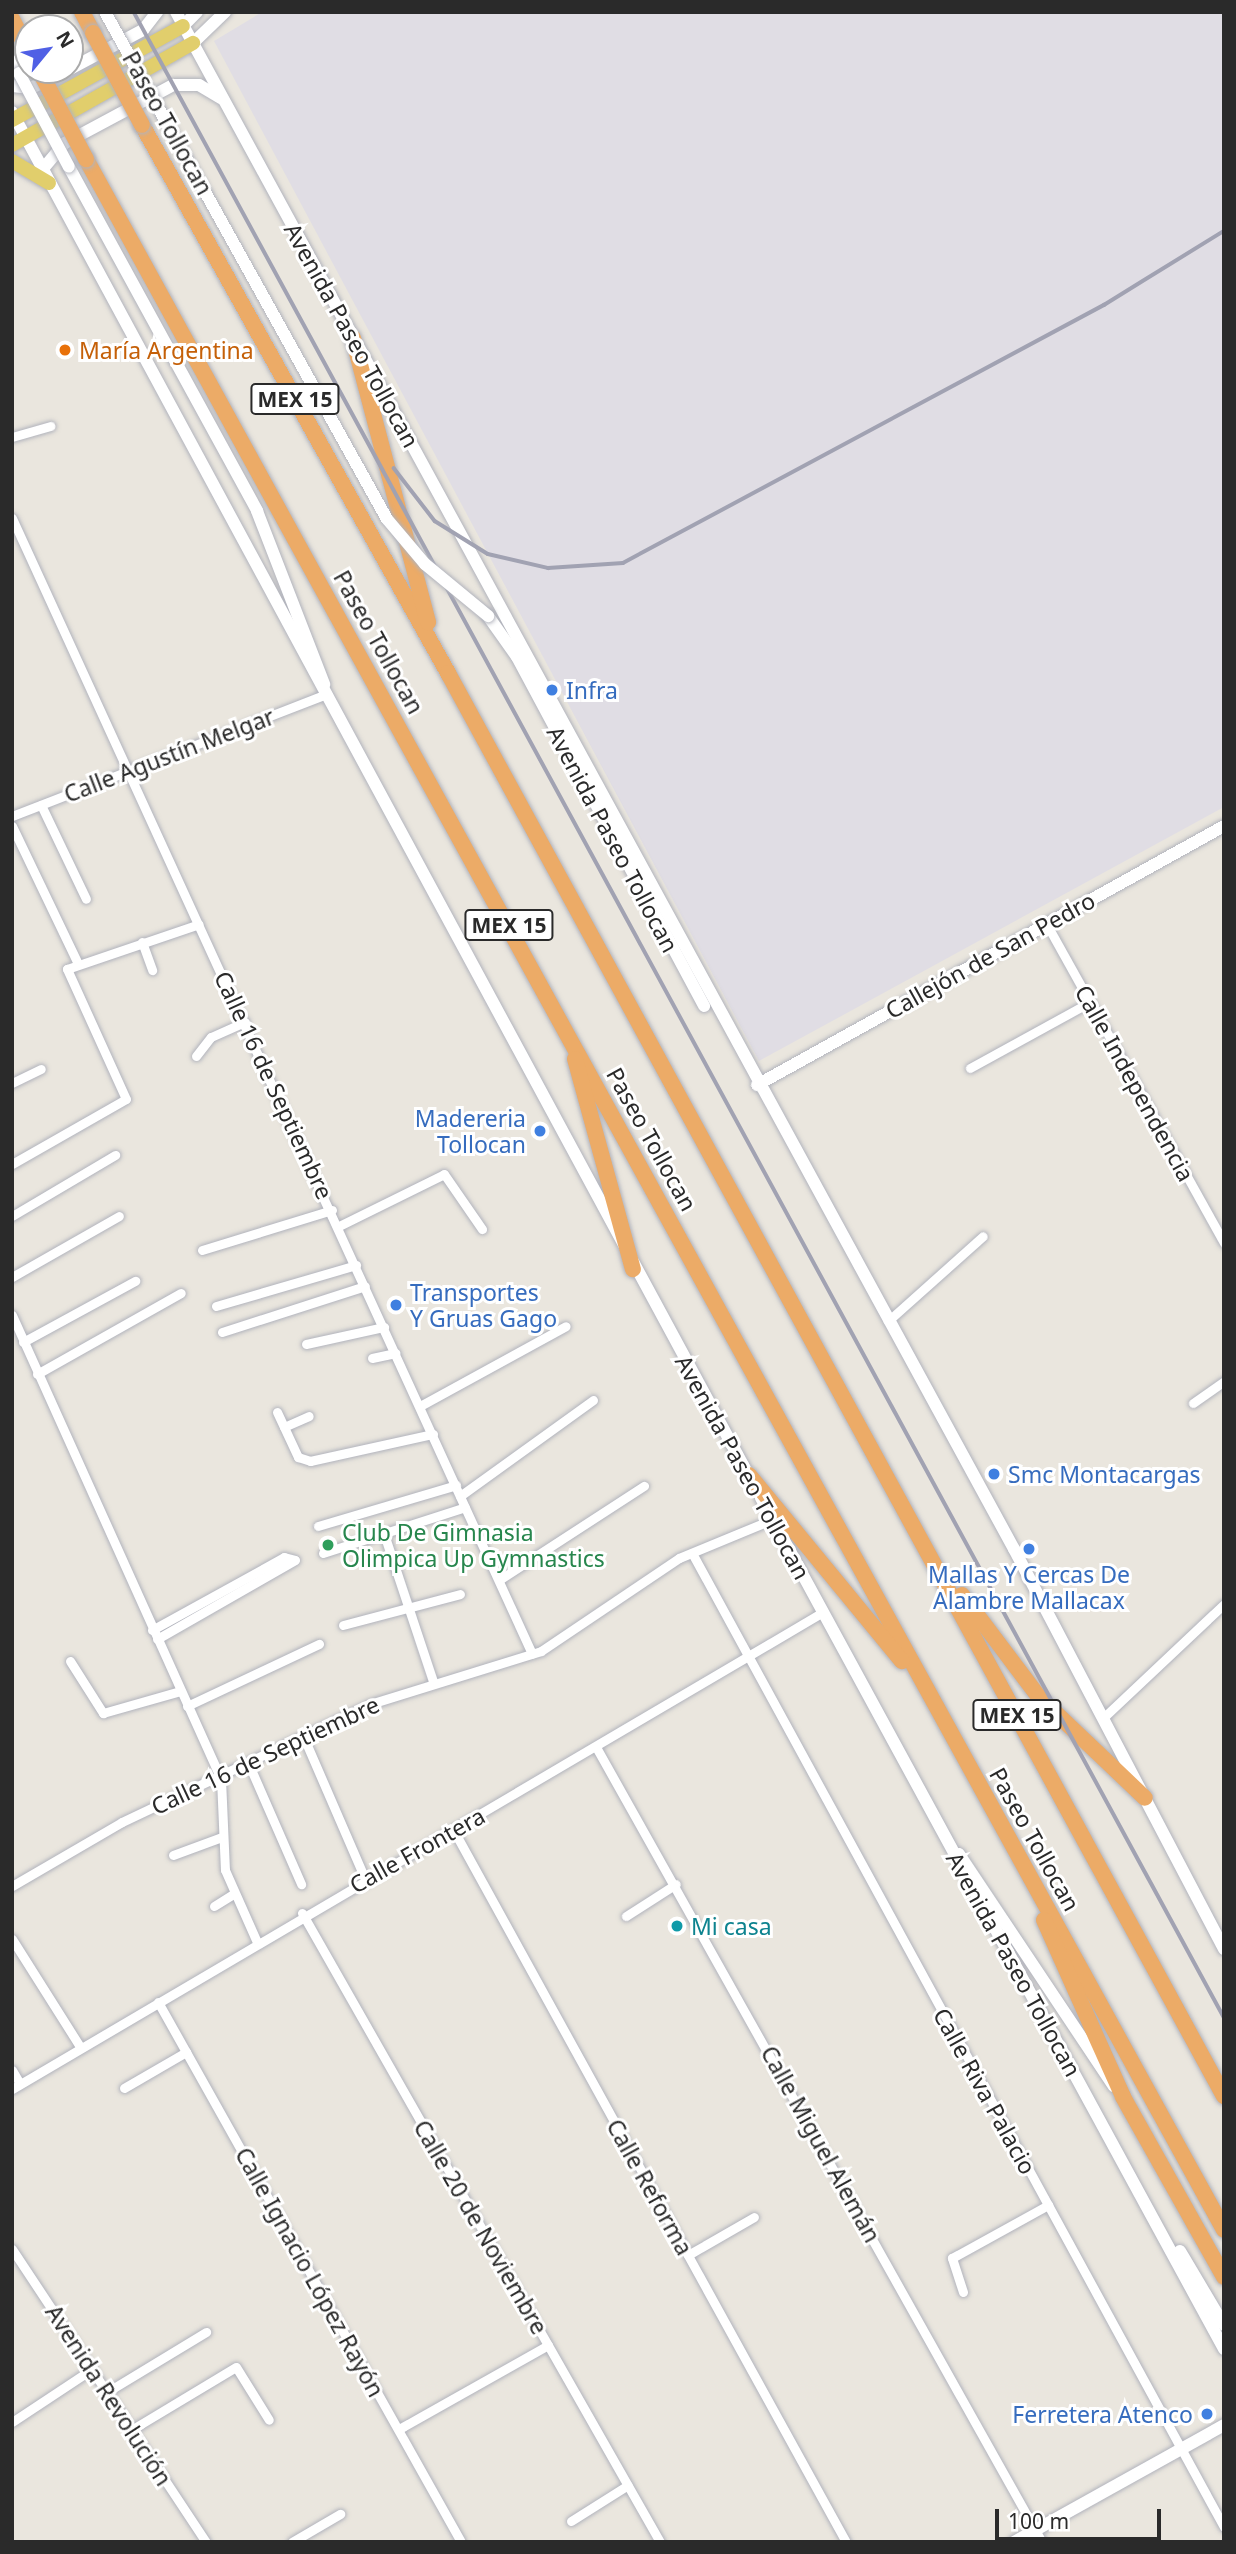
<!DOCTYPE html>
<meta charset="utf-8">
<style>
body{margin:0}
#map{position:relative;width:1236px;height:2554px;overflow:hidden;background:#eae6de;font-family:"Noto Sans",sans-serif}
div>[style]{position:absolute}
.industrial>*{inset:0;background:#e0dde4}
.roads{filter:drop-shadow(0 0 2px #b1b3bc) drop-shadow(0 0 2px #b1b3bc)}
.street>*{height:9px;margin:-4.5px;padding:0 4.5px;transform-origin:4.5px;border-radius:4.5px;background:#fff}
.secondary>*{height:12px;margin:-6px;padding:0 6px;transform-origin:6px;border-radius:6px;background:#fff}
.primary>*{height:14px;margin:-7px;padding:0 7px;transform-origin:7px;border-radius:7px;background:#e1ce6c}
.highway>*{height:16px;margin:-8px;padding:0 8px;transform-origin:8px;border-radius:8px;background:#ecab67}
.rail>*{height:3.5px;margin:-1.75px;padding:0 1.75px;transform-origin:1.75px;border-radius:1.75px;background:#a1a2b2}
.bridges{filter:drop-shadow(0 0 2px #b1b3bc) drop-shadow(0 0 2px #b1b3bc)}
.secondary-bridge>*{height:12px;margin:-6px;padding:0 6px;transform-origin:6px;border-radius:6px;background:#fff}
.highway-bridge>*{height:16px;margin:-8px;padding:0 8px;transform-origin:8px;border-radius:8px;background:#ecab67}
.dots>*{width:19px;height:19px;translate:-50% -50%;box-sizing:border-box;border:4px solid #fff;border-radius:50%}
span{translate:-50% -50%;white-space:nowrap;text-align:center;line-height:1.15;-webkit-text-stroke:6px #fff;paint-order:stroke}
.shield-label span{padding:2px 5px;background:#fff;border:2px solid;border-radius:5px;-webkit-text-stroke-width:0}
.shield-label{font-size:21px;color:#2a2a2a;font-weight:700}
.street-label{font-size:23px;color:#2a2a2a}
.food-label{font-size:23px;color:#c56008}
.left{translate:0 -50%;text-align:left}
.shop-label{font-size:23px;color:#366cbe}
.right{translate:-100% -50%;text-align:right}
.leisure-label{font-size:23px;color:#27864d}
.culture-label{font-size:23px;color:#0d838f}
.frame{position:absolute;inset:0;border:14px solid #2a2a2a;pointer-events:none}
.north{position:absolute;left:14px;top:14px;width:70px;height:70px;box-sizing:border-box;background:#fff;border:2px solid #aaa;border-radius:50%;rotate:60deg;font-size:19px;font-weight:700;line-height:28px;text-align:center;color:#2a2a2a}
.north::after{content:'';display:block;margin:auto;width:24px;height:32px;background:#5060e5;clip-path:polygon(50% 0,100% 100%,50% 72%,0 100%)}
.scale{position:absolute;left:995px;top:2509px;width:166px;height:32px;box-sizing:border-box;border:4px solid #2a2a2a;border-top:0;padding-left:9px;font-size:21px;line-height:24px;white-space:nowrap;color:#2a2a2a;-webkit-text-stroke:5px #fff;paint-order:stroke}
</style>
<div id="map">
<div class="industrial">
<i style="clip-path:polygon(262px 12px,1224px 12px,1224px 807px,759px 1061px,214px 41px)"></i>
</div>
<div class="roads">
<div class="street">
<i style="left:12px;top:437px;width:40px;rotate:-16deg"></i>
<i style="left:12px;top:518px;width:1249px;rotate:65.4deg"></i>
<i style="left:41px;top:805px;width:104px;rotate:64.4deg"></i>
<i style="left:12px;top:816px;width:338px;rotate:-21.2deg"></i>
<i style="left:12px;top:826px;width:153px;rotate:64.4deg"></i>
<i style="left:1046px;top:923px;width:366px;rotate:60.9deg"></i>
<i style="left:142px;top:942px;width:30px;rotate:70deg"></i>
<i style="left:196px;top:1056px;width:24px;rotate:-52deg"></i>
<i style="left:211px;top:1037px;width:37px;rotate:-24deg"></i>
<i style="left:970px;top:1068px;width:137px;rotate:-28.8deg"></i>
<i style="left:12px;top:1083px;width:32px;rotate:-26deg"></i>
<i style="left:12px;top:1164px;width:131px;rotate:-29.7deg"></i>
<i style="left:126px;top:1099px;width:143px;rotate:-114.4deg"></i>
<i style="left:67px;top:969px;width:139px;rotate:-18.8deg"></i>
<i style="left:12px;top:1216px;width:120px;rotate:-30.6deg"></i>
<i style="left:339px;top:1226px;width:117px;rotate:-26.3deg"></i>
<i style="left:444px;top:1174px;width:67px;rotate:55.4deg"></i>
<i style="left:202px;top:1250px;width:136px;rotate:-17.1deg"></i>
<i style="left:12px;top:1277px;width:123px;rotate:-29.7deg"></i>
<i style="left:216px;top:1306px;width:146px;rotate:-16.3deg"></i>
<i style="left:12px;top:1315px;width:509px;rotate:65.75deg"></i>
<i style="left:221px;top:1779px;width:91px;rotate:87.5deg"></i>
<i style="left:225px;top:1870px;width:77px;rotate:66.1deg"></i>
<i style="left:888px;top:1321px;width:127px;rotate:-41.8deg"></i>
<i style="left:222px;top:1332px;width:150px;rotate:-17.8deg"></i>
<i style="left:23px;top:1342px;width:128px;rotate:-28.6deg"></i>
<i style="left:306px;top:1344px;width:80px;rotate:-12.3deg"></i>
<i style="left:372px;top:1358px;width:24px;rotate:-12deg"></i>
<i style="left:37px;top:1374px;width:165px;rotate:-29.4deg"></i>
<i style="left:1193px;top:1403px;width:38px;rotate:-35deg"></i>
<i style="left:420px;top:1406px;width:166px;rotate:-28.7deg"></i>
<i style="left:277px;top:1412px;width:50px;rotate:65deg"></i>
<i style="left:298px;top:1457px;width:13px;rotate:18deg"></i>
<i style="left:310px;top:1461px;width:126px;rotate:-12.4deg"></i>
<i style="left:284px;top:1427px;width:27px;rotate:-24deg"></i>
<i style="left:460px;top:1496px;width:164px;rotate:-35.8deg"></i>
<i style="left:318px;top:1526px;width:144px;rotate:-16.5deg"></i>
<i style="left:384px;top:1534px;width:155px;rotate:71.6deg"></i>
<i style="left:323px;top:1553px;width:149px;rotate:-17.9deg"></i>
<i style="left:692px;top:1553px;width:1110px;rotate:61.36deg"></i>
<i style="left:499px;top:1580px;width:173px;rotate:-33deg"></i>
<i style="left:343px;top:1625px;width:121px;rotate:-14.8deg"></i>
<i style="left:152px;top:1630px;width:151px;rotate:-28.9deg"></i>
<i style="left:284px;top:1557px;width:11px;rotate:15deg"></i>
<i style="left:295px;top:1560px;width:159px;rotate:150.2deg"></i>
<i style="left:70px;top:1661px;width:62px;rotate:57.6deg"></i>
<i style="left:103px;top:1713px;width:80px;rotate:-15.9deg"></i>
<i style="left:187px;top:1706px;width:146px;rotate:-25.2deg"></i>
<i style="left:1103px;top:1718px;width:166px;rotate:-43.3deg"></i>
<i style="left:304px;top:1738px;width:154px;rotate:66.6deg"></i>
<i style="left:596px;top:1747px;width:912px;rotate:60.71deg"></i>
<i style="left:250px;top:1767px;width:128px;rotate:66.4deg"></i>
<i style="left:454px;top:1831px;width:812px;rotate:61.13deg"></i>
<i style="left:173px;top:1855px;width:52px;rotate:-20.2deg"></i>
<i style="left:12px;top:1886px;width:127px;rotate:-30.2deg"></i>
<i style="left:122px;top:1822px;width:275px;rotate:-25.4deg"></i>
<i style="left:370px;top:1704px;width:179px;rotate:-17.2deg"></i>
<i style="left:541px;top:1651px;width:166px;rotate:-34deg"></i>
<i style="left:679px;top:1558px;width:102px;rotate:-22.5deg"></i>
<i style="left:214px;top:1906px;width:22px;rotate:-32deg"></i>
<i style="left:302px;top:1913px;width:724px;rotate:60.35deg"></i>
<i style="left:626px;top:1916px;width:59px;rotate:-32.6deg"></i>
<i style="left:12px;top:1939px;width:129px;rotate:57.7deg"></i>
<i style="left:158px;top:2002px;width:619px;rotate:60.7deg"></i>
<i style="left:12px;top:2070px;width:16px;rotate:60deg"></i>
<i style="left:124px;top:2088px;width:72px;rotate:-30.1deg"></i>
<i style="left:12px;top:2089px;width:941px;rotate:-30.46deg"></i>
<i style="left:12px;top:2249px;width:351px;rotate:56.5deg"></i>
<i style="left:688px;top:2255px;width:76px;rotate:-29.9deg"></i>
<i style="left:963px;top:2292px;width:36px;rotate:-108deg"></i>
<i style="left:952px;top:2258px;width:110px;rotate:-28.9deg"></i>
<i style="left:107px;top:2392px;width:116px;rotate:-31.2deg"></i>
<i style="left:12px;top:2422px;width:96px;rotate:-33.5deg"></i>
<i style="left:399px;top:2429px;width:171px;rotate:-29.4deg"></i>
<i style="left:131px;top:2430px;width:122px;rotate:-31deg"></i>
<i style="left:236px;top:2367px;width:62px;rotate:58.1deg"></i>
<i style="left:571px;top:2521px;width:67px;rotate:-32.3deg"></i>
<i style="left:292px;top:2542px;width:56px;rotate:-30.3deg"></i>
</div>
<div class="secondary">
<i style="left:176px;top:12px;width:1751px;rotate:61.4deg"></i>
<i style="left:1014px;top:1549px;width:452px;rotate:62.3deg"></i>
<i style="left:183px;top:26px;width:20px;rotate:-45deg"></i>
<i style="left:193px;top:43px;width:45px;rotate:-44.1deg"></i>
<i style="left:12px;top:61px;width:14px;rotate:60deg"></i>
<i style="left:70px;top:69px;width:83px;rotate:-28.1deg"></i>
<i style="left:143px;top:30px;width:23px;rotate:-52deg"></i>
<i style="left:12px;top:86px;width:19px;rotate:6deg"></i>
<i style="left:31px;top:88px;width:42px;rotate:-25.3deg"></i>
<i style="left:12px;top:112px;width:1557px;rotate:61.62deg"></i>
<i style="left:69px;top:167px;width:392px;rotate:61.3deg"></i>
<i style="left:257px;top:511px;width:186px;rotate:68.8deg"></i>
<i style="left:42px;top:170px;width:35px;rotate:-50deg"></i>
<i style="left:65px;top:143px;width:123px;rotate:-28.2deg"></i>
<i style="left:173px;top:85px;width:26px"></i>
<i style="left:199px;top:85px;width:26px;rotate:31deg"></i>
<i style="left:488px;top:616px;width:50px;rotate:54.7deg"></i>
<i style="left:517px;top:657px;width:396px;rotate:61.8deg"></i>
<i style="left:757px;top:1085px;width:534px;rotate:-29.01deg"></i>
<i style="left:761px;top:1498px;width:969px;rotate:61.45deg"></i>
<i style="left:959px;top:1854px;width:279px;rotate:56.3deg"></i>
<i style="left:1180px;top:2251px;width:86px;rotate:59.3deg"></i>
<i style="left:1014px;top:2542px;width:240px;rotate:-29.1deg"></i>
</div>
<div class="primary">
<i style="left:12px;top:120px;width:195px;rotate:-28.8deg"></i>
<i style="left:12px;top:145px;width:208px;rotate:-29.4deg"></i>
<i style="left:12px;top:161px;width:43px;rotate:30.7deg"></i>
</div>
<div class="highway">
<i style="left:82px;top:12px;width:24px;rotate:62deg"></i>
<i style="left:12px;top:19px;width:35px;rotate:63deg"></i>
<i style="left:142px;top:125px;width:628px;rotate:60.82deg"></i>
<i style="left:448px;top:673px;width:1621px;rotate:61.4deg"></i>
<i style="left:86px;top:159px;width:2363px;rotate:61.21deg"></i>
<i style="left:353px;top:338px;width:294px;rotate:75.2deg"></i>
<i style="left:575px;top:1059px;width:218px;rotate:74.6deg"></i>
<i style="left:749px;top:1475px;width:241px;rotate:50.6deg"></i>
<i style="left:962px;top:1595px;width:128px;rotate:53deg"></i>
<i style="left:1039px;top:1697px;width:146px;rotate:43.6deg"></i>
<i style="left:1044px;top:1920px;width:194px;rotate:65.9deg"></i>
<i style="left:1123px;top:2097px;width:206px;rotate:60.7deg"></i>
</div>
</div>
<div class="rail">
<i style="left:134px;top:12px;width:2282px;rotate:61.47deg"></i>
<i style="left:394px;top:468px;width:67px;rotate:52.3deg"></i>
<i style="left:435px;top:521px;width:62px;rotate:31.9deg"></i>
<i style="left:488px;top:554px;width:62px;rotate:13.1deg"></i>
<i style="left:548px;top:568px;width:75px;rotate:-3.8deg"></i>
<i style="left:623px;top:563px;width:546px;rotate:-28.21deg"></i>
<i style="left:1104px;top:305px;width:141px;rotate:-31.7deg"></i>
</div>
<div class="bridges">
<div class="secondary-bridge">
<i style="left:105px;top:12px;width:580px;rotate:60.92deg"></i>
<i style="left:387px;top:519px;width:59px;rotate:49.8deg"></i>
<i style="left:425px;top:564px;width:82px;rotate:39.5deg"></i>
<i style="left:19px;top:73px;width:106px;rotate:62deg"></i>
</div>
<div class="highway-bridge">
<i style="left:93px;top:33px;width:104px;rotate:62deg"></i>
<i style="left:39px;top:70px;width:101px;rotate:62.2deg"></i>
</div>
</div>
<div class="dots">
<i style="left:65px;top:350px;background:#e8710a"></i>
<i style="left:552px;top:690px;background:#3f7fe0"></i>
<i style="left:540px;top:1131px;background:#3f7fe0"></i>
<i style="left:396px;top:1305px;background:#3f7fe0"></i>
<i style="left:994px;top:1474px;background:#3f7fe0"></i>
<i style="left:328px;top:1545px;background:#2e9e5b"></i>
<i style="left:1029px;top:1549px;background:#3f7fe0"></i>
<i style="left:677px;top:1926px;background:#0f9aa8"></i>
<i style="left:1207px;top:2414px;background:#3f7fe0"></i>
</div>
<div class="shield-label">
<span style="left:295px;top:399px">MEX 15</span>
<span style="left:509px;top:925px">MEX 15</span>
<span style="left:1017px;top:1715px">MEX 15</span>
</div>
<div class="street-label">
<span style="left:168px;top:123px;rotate:61deg">Paseo Tollocan</span>
<span style="left:352px;top:335px;rotate:61deg">Avenida Paseo Tollocan</span>
<span style="left:379px;top:642px;rotate:61deg">Paseo Tollocan</span>
<span style="left:169px;top:755px;rotate:-21deg">Calle Agustín Melgar</span>
<span style="left:613px;top:839px;rotate:62deg">Avenida Paseo Tollocan</span>
<span style="left:990px;top:955px;rotate:-29deg">Callejón de San Pedro</span>
<span style="left:1135px;top:1083px;rotate:61deg">Calle Independencia</span>
<span style="left:274px;top:1085px;rotate:65deg">Calle 16 de Septiembre</span>
<span style="left:652px;top:1139px;rotate:61deg">Paseo Tollocan</span>
<span style="left:743px;top:1467px;rotate:61deg">Avenida Paseo Tollocan</span>
<span style="left:265px;top:1755px;rotate:-25deg">Calle 16 de Septiembre</span>
<span style="left:1035px;top:1839px;rotate:61deg">Paseo Tollocan</span>
<span style="left:417px;top:1850px;rotate:-29deg">Calle Frontera</span>
<span style="left:1014px;top:1964px;rotate:61deg">Avenida Paseo Tollocan</span>
<span style="left:985px;top:2091px;rotate:61deg">Calle Riva Palacio</span>
<span style="left:821px;top:2144px;rotate:61deg">Calle Miguel Alemán</span>
<span style="left:650px;top:2187px;rotate:61deg">Calle Reforma</span>
<span style="left:481px;top:2227px;rotate:60deg">Calle 20 de Noviembre</span>
<span style="left:310px;top:2272px;rotate:61deg">Calle Ignacio López Rayón</span>
<span style="left:109px;top:2395px;rotate:57deg">Avenida Revolución</span>
</div>
<div class="food-label">
<span class="left" style="left:79px;top:350px">María Argentina</span>
</div>
<div class="shop-label">
<span class="left" style="left:566px;top:690px">Infra</span>
<span class="right" style="left:526px;top:1131px">Madereria<br>Tollocan</span>
<span class="left" style="left:410px;top:1305px">Transportes<br>Y Gruas Gago</span>
<span class="left" style="left:1008px;top:1474px">Smc Montacargas</span>
<span style="left:1029px;top:1587px">Mallas Y Cercas De<br>Alambre Mallacax</span>
<span class="right" style="left:1193px;top:2414px">Ferretera Atenco</span>
</div>
<div class="leisure-label">
<span class="left" style="left:342px;top:1545px">Club De Gimnasia<br>Olimpica Up Gymnastics</span>
</div>
<div class="culture-label">
<span class="left" style="left:691px;top:1926px">Mi casa</span>
</div>
<div class="frame"></div>
<div class="north">N</div>
<div class="scale">100 m</div>
</div>
